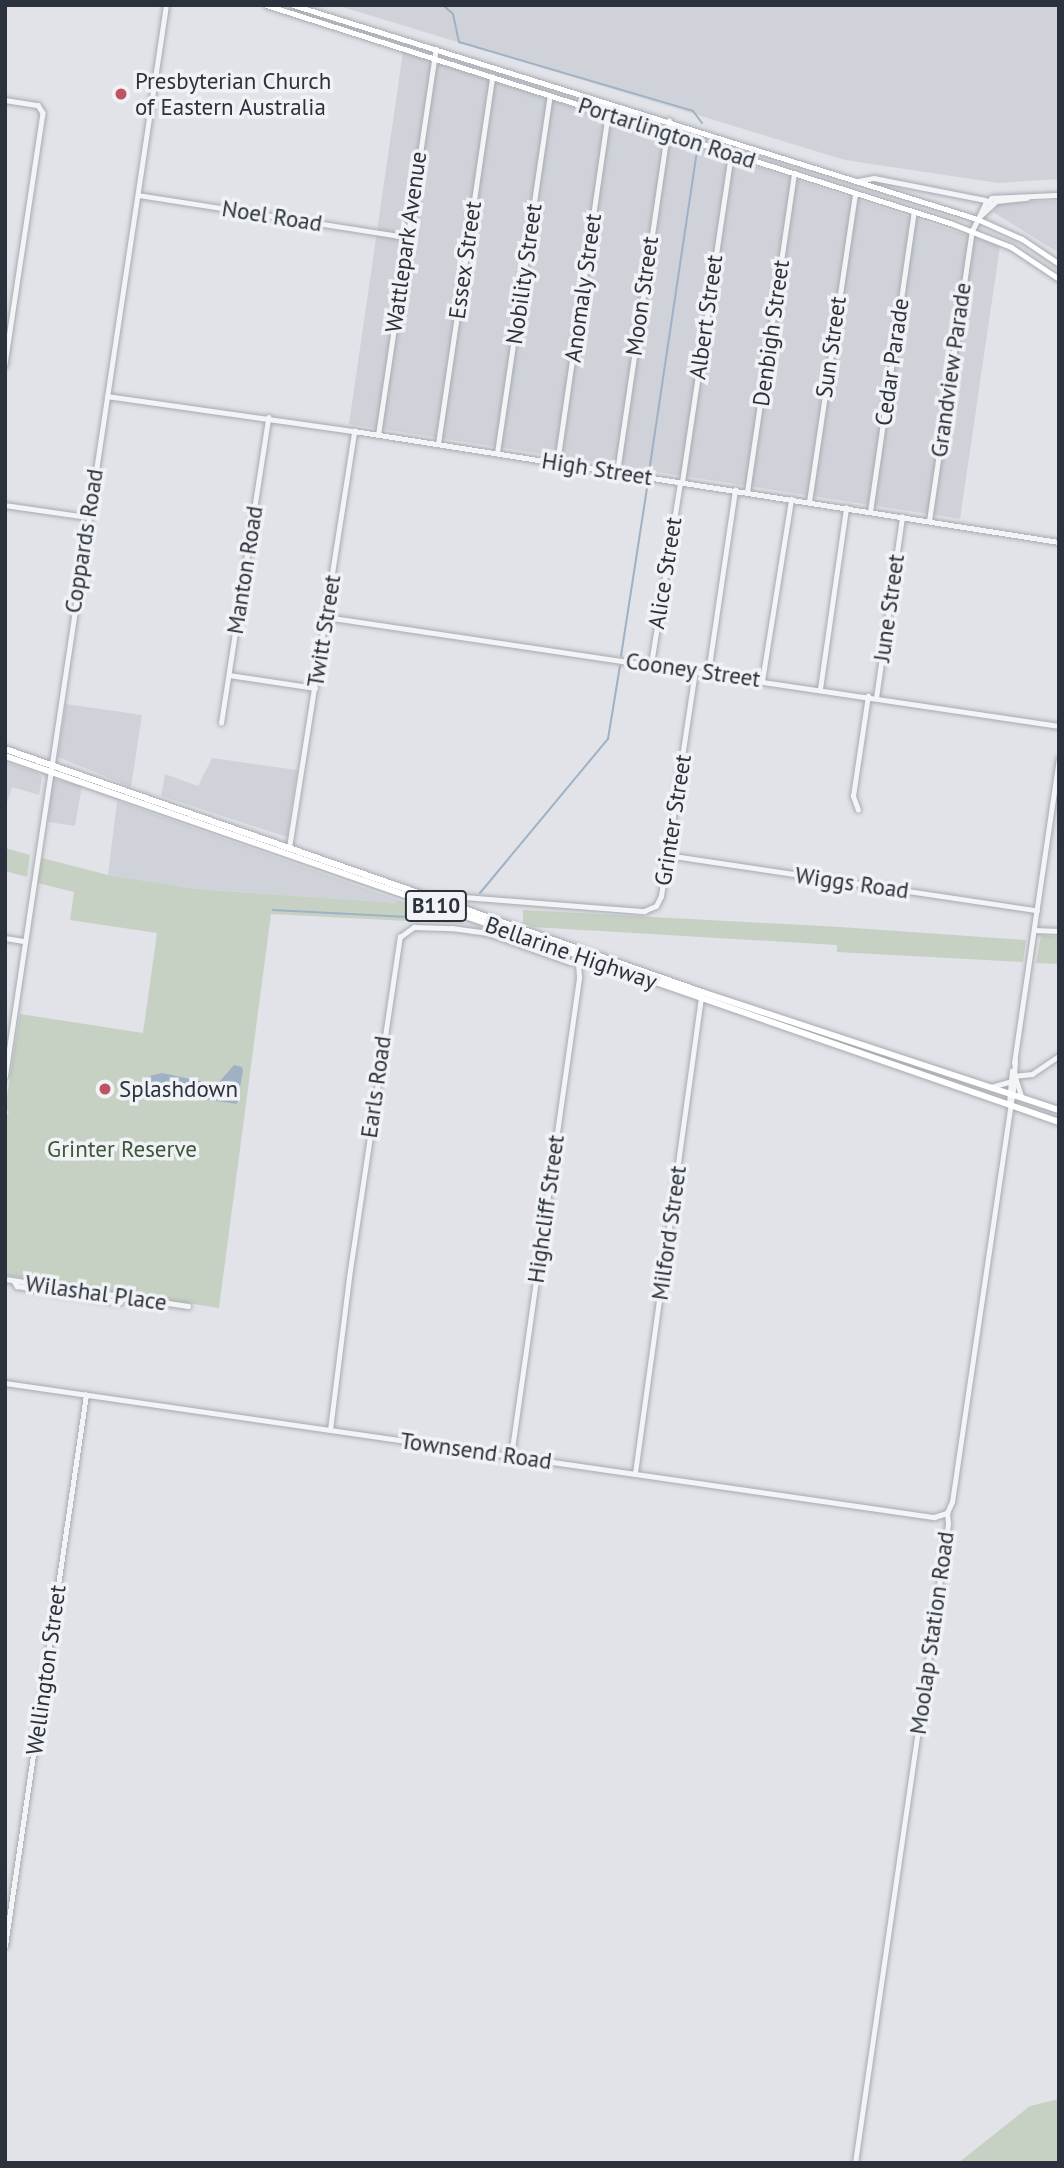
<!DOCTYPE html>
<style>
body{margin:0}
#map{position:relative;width:1064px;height:2168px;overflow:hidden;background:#e1e3e8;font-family:"PT Sans",sans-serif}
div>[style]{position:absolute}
.built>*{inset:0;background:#cfd3d9}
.green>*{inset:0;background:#c6d1c3}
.water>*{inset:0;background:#9fb1c4}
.stream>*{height:2px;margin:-1px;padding:0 1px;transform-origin:1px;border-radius:1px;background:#9fb1c4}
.roads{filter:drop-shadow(0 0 2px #a7aab1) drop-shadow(0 0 2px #a7aab1)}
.minor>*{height:4.5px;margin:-2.25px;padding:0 2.25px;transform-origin:2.25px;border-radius:2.25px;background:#f3f4f6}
.major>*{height:5px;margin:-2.5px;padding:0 2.5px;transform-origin:2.5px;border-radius:2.5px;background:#fff}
.highway>*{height:6px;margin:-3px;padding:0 3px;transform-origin:3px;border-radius:3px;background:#fff}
.dots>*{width:19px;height:19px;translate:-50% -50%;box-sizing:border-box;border:4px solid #f0f2f5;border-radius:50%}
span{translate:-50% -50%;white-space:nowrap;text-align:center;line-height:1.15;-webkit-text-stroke:7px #f0f2f5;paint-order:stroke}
.shield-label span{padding:2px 5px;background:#f0f2f5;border:2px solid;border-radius:5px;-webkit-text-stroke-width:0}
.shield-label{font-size:21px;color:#2b323d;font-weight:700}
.poi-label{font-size:23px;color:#2b323d}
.left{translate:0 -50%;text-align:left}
.street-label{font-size:23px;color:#2b323d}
.park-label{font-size:23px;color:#40583a}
.frame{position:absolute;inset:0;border:7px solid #2b323d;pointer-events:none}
</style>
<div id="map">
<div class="built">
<i style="clip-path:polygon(336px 5px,1059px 5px,1059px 179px,998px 183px,845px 160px)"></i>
<i style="clip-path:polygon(403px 52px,1000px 246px,960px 519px,349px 424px)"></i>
<i style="clip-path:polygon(1059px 201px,1059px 253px,993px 212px,998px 202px)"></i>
<i style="clip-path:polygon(66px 704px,142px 715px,131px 787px,58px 757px)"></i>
<i style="clip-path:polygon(212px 758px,297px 770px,287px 837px,161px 796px,165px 774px,198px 786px)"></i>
<i style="clip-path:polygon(5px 762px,38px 773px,42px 777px,39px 795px,12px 787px,5px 809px)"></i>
<i style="clip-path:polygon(53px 779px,82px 786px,75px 826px,48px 822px)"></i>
<i style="clip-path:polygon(117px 801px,398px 900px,398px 903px,197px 889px,108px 875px)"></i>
</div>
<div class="green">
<i style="clip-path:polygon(5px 848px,30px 855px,27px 877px,5px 871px)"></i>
<i style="clip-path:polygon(42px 858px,108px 875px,197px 889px,397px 903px,398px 900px,466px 924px,271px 914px,219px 1308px,5px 1275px,5px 1118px,9px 1112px,5px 1109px,20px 1014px,143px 1033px,157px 933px,70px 920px,74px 892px,38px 883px)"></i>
<i style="clip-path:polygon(523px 910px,840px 927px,1026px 940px,1023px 962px,837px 952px,837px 945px,533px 927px,523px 924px)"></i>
<i style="clip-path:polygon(1041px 935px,1059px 937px,1059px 964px,1036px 963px)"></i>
<i style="clip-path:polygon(1059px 2099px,1059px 2163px,958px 2163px,1030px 2106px)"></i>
</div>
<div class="water">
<i style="clip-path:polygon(234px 1065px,242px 1067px,243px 1071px,237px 1104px,209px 1100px,177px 1090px,154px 1089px,148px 1084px,150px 1076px,162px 1073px,205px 1082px,220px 1081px)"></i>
</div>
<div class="stream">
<i style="left:443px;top:5px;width:13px;rotate:42deg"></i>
<i style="left:453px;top:14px;width:29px;rotate:78deg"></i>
<i style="left:459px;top:42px;width:244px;rotate:16.4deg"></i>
<i style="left:693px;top:111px;width:15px;rotate:53deg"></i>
<i style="left:649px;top:472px;width:326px;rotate:-81.5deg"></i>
<i style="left:621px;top:656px;width:176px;rotate:-81.2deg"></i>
<i style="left:480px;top:893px;width:200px;rotate:-50.3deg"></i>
<i style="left:608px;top:739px;width:74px;rotate:-80.7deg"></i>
<i style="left:273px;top:910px;width:174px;rotate:3deg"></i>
</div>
<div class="roads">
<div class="minor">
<i style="left:5px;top:100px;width:33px;rotate:9deg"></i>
<i style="left:38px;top:105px;width:9px;rotate:58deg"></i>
<i style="left:43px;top:113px;width:255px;rotate:98.6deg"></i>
<i style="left:858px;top:181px;width:16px;rotate:-11deg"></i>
<i style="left:874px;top:178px;width:113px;rotate:11.2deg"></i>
<i style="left:985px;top:200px;width:7px;rotate:34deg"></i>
<i style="left:138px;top:195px;width:271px;rotate:8.9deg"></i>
<i style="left:977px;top:219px;width:26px;rotate:-43deg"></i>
<i style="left:996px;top:201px;width:31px;rotate:-6deg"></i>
<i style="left:107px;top:396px;width:249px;rotate:8.1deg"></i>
<i style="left:354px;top:431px;width:714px;rotate:8.95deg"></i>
<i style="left:378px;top:435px;width:390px;rotate:-81.5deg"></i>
<i style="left:438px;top:444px;width:371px;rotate:-81.6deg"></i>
<i style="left:497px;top:453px;width:361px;rotate:-81.6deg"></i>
<i style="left:557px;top:463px;width:353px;rotate:-81.7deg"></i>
<i style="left:617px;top:472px;width:355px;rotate:-81.6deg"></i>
<i style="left:682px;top:482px;width:333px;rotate:-81.5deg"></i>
<i style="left:747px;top:492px;width:322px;rotate:-81.6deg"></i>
<i style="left:809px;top:502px;width:312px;rotate:-81.5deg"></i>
<i style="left:5px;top:505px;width:83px;rotate:8.3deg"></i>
<i style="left:870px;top:512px;width:303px;rotate:-81.7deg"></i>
<i style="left:929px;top:521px;width:293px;rotate:-81.6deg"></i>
<i style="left:972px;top:231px;width:30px;rotate:-64deg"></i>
<i style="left:985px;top:204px;width:9px;rotate:-41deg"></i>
<i style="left:992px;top:198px;width:67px;rotate:-2.6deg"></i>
<i style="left:326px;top:617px;width:741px;rotate:8.46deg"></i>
<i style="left:651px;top:664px;width:184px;rotate:-80.9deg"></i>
<i style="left:708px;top:673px;width:185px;rotate:-81.6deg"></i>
<i style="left:229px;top:675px;width:87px;rotate:8.6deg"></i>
<i style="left:762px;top:681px;width:184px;rotate:-80.9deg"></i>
<i style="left:820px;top:689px;width:183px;rotate:-81.8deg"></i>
<i style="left:876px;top:698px;width:183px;rotate:-81.8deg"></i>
<i style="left:221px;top:723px;width:309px;rotate:-81.2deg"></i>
<i style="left:858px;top:810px;width:15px;rotate:-110deg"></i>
<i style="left:853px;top:796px;width:101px;rotate:-81.5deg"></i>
<i style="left:289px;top:848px;width:422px;rotate:-81.1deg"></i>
<i style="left:667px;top:855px;width:374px;rotate:8.5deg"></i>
<i style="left:426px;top:894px;width:219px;rotate:4.5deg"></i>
<i style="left:644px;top:911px;width:13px;rotate:-23deg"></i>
<i style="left:656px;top:906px;width:11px;rotate:-63deg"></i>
<i style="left:661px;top:896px;width:228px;rotate:-81.4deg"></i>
<i style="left:1034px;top:930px;width:25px;rotate:2deg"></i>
<i style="left:5px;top:938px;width:20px;rotate:9deg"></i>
<i style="left:1014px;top:1063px;width:307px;rotate:-81.6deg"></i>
<i style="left:5px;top:1076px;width:1083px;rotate:-81.45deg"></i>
<i style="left:1013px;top:1076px;width:19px;rotate:-6deg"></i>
<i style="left:1032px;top:1074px;width:32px;rotate:-34deg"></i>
<i style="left:1016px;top:1079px;width:19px;rotate:72deg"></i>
<i style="left:991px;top:1087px;width:19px;rotate:-16deg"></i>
<i style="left:1009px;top:1104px;width:33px;rotate:-85deg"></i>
<i style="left:5px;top:1279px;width:185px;rotate:8.4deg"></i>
<i style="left:14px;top:1281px;width:6px;rotate:59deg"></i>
<i style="left:17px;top:1286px;width:104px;rotate:8.8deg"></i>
<i style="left:120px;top:1302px;width:6px;rotate:-51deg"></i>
<i style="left:5px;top:1383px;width:939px;rotate:8.21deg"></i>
<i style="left:934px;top:1517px;width:14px;rotate:-17deg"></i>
<i style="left:330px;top:1430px;width:154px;rotate:-82.9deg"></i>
<i style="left:349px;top:1277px;width:344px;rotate:-81.5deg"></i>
<i style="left:400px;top:937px;width:17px;rotate:-36deg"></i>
<i style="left:414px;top:927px;width:38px;rotate:2deg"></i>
<i style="left:452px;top:928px;width:36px;rotate:8deg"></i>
<i style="left:488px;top:933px;width:87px;rotate:19.5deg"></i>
<i style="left:570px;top:962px;width:9px"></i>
<i style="left:579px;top:962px;width:9px;rotate:-63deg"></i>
<i style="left:511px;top:1456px;width:484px;rotate:-81.9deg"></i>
<i style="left:579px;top:977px;width:15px;rotate:-94deg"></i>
<i style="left:635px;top:1473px;width:482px;rotate:-82.1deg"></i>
<i style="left:5px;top:1946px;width:557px;rotate:-81.64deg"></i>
<i style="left:855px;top:2163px;width:646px;rotate:-81.72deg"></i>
<i style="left:948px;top:1524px;width:11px;rotate:-95deg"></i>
<i style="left:947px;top:1513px;width:12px;rotate:-66deg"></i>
<i style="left:952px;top:1502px;width:416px;rotate:-81.6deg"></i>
<i style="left:1013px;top:1090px;width:30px;rotate:-86deg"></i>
</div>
<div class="major">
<i style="left:266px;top:5px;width:718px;rotate:17.68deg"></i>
<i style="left:950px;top:223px;width:66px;rotate:21.5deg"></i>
<i style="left:1011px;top:247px;width:58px;rotate:33.7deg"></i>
<i style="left:293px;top:5px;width:717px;rotate:17.37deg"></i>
<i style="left:977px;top:219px;width:49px;rotate:24deg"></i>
<i style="left:1022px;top:239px;width:45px;rotate:34deg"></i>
</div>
<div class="highway">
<i style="left:5px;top:749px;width:738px;rotate:19.22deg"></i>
<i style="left:702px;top:992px;width:376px;rotate:18.3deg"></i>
<i style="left:5px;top:756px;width:1116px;rotate:19.15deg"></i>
</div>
</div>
<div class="dots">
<i style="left:121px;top:94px;background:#bf5364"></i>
<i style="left:105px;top:1089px;background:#bf5364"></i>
</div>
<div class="shield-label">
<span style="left:436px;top:906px">B110</span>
</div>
<div class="poi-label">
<span class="left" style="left:135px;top:94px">Presbyterian Church<br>of Eastern Australia</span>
<span class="left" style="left:119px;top:1089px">Splashdown</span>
</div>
<div class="street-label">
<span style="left:667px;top:133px;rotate:18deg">Portarlington Road</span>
<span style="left:272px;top:216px;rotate:9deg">Noel Road</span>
<span style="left:406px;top:242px;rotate:-82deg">Wattlepark Avenue</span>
<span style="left:465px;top:260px;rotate:-82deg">Essex Street</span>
<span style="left:524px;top:274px;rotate:-82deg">Nobility Street</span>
<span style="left:583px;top:288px;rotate:-82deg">Anomaly Street</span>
<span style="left:642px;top:296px;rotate:-82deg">Moon Street</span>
<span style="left:706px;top:317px;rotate:-82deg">Albert Street</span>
<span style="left:771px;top:333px;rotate:-82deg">Denbigh Street</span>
<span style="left:831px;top:347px;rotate:-82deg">Sun Street</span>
<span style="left:892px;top:362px;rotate:-82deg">Cedar Parade</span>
<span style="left:951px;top:370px;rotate:-82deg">Grandview Parade</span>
<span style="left:597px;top:469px;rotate:9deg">High Street</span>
<span style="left:84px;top:541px;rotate:-81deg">Coppards Road</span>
<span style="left:245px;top:570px;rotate:-81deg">Manton Road</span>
<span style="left:665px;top:573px;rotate:-81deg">Alice Street</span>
<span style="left:889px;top:608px;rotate:-82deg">June Street</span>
<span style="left:324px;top:631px;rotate:-81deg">Twitt Street</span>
<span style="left:693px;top:670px;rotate:8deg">Cooney Street</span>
<span style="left:673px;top:820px;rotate:-81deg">Grinter Street</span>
<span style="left:852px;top:883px;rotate:8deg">Wiggs Road</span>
<span style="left:571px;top:953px;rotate:19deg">Bellarine Highway</span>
<span style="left:376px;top:1087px;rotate:-82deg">Earls Road</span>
<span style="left:546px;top:1209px;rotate:-82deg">Highcliff Street</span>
<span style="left:669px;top:1233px;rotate:-82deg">Milford Street</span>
<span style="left:96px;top:1293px;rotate:8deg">Wilashal Place</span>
<span style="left:476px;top:1451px;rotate:8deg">Townsend Road</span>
<span style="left:932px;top:1633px;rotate:-82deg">Moolap Station Road</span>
<span style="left:46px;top:1670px;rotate:-82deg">Wellington Street</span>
</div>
<div class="park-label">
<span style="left:122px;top:1149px">Grinter Reserve</span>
</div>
<div class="frame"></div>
</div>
